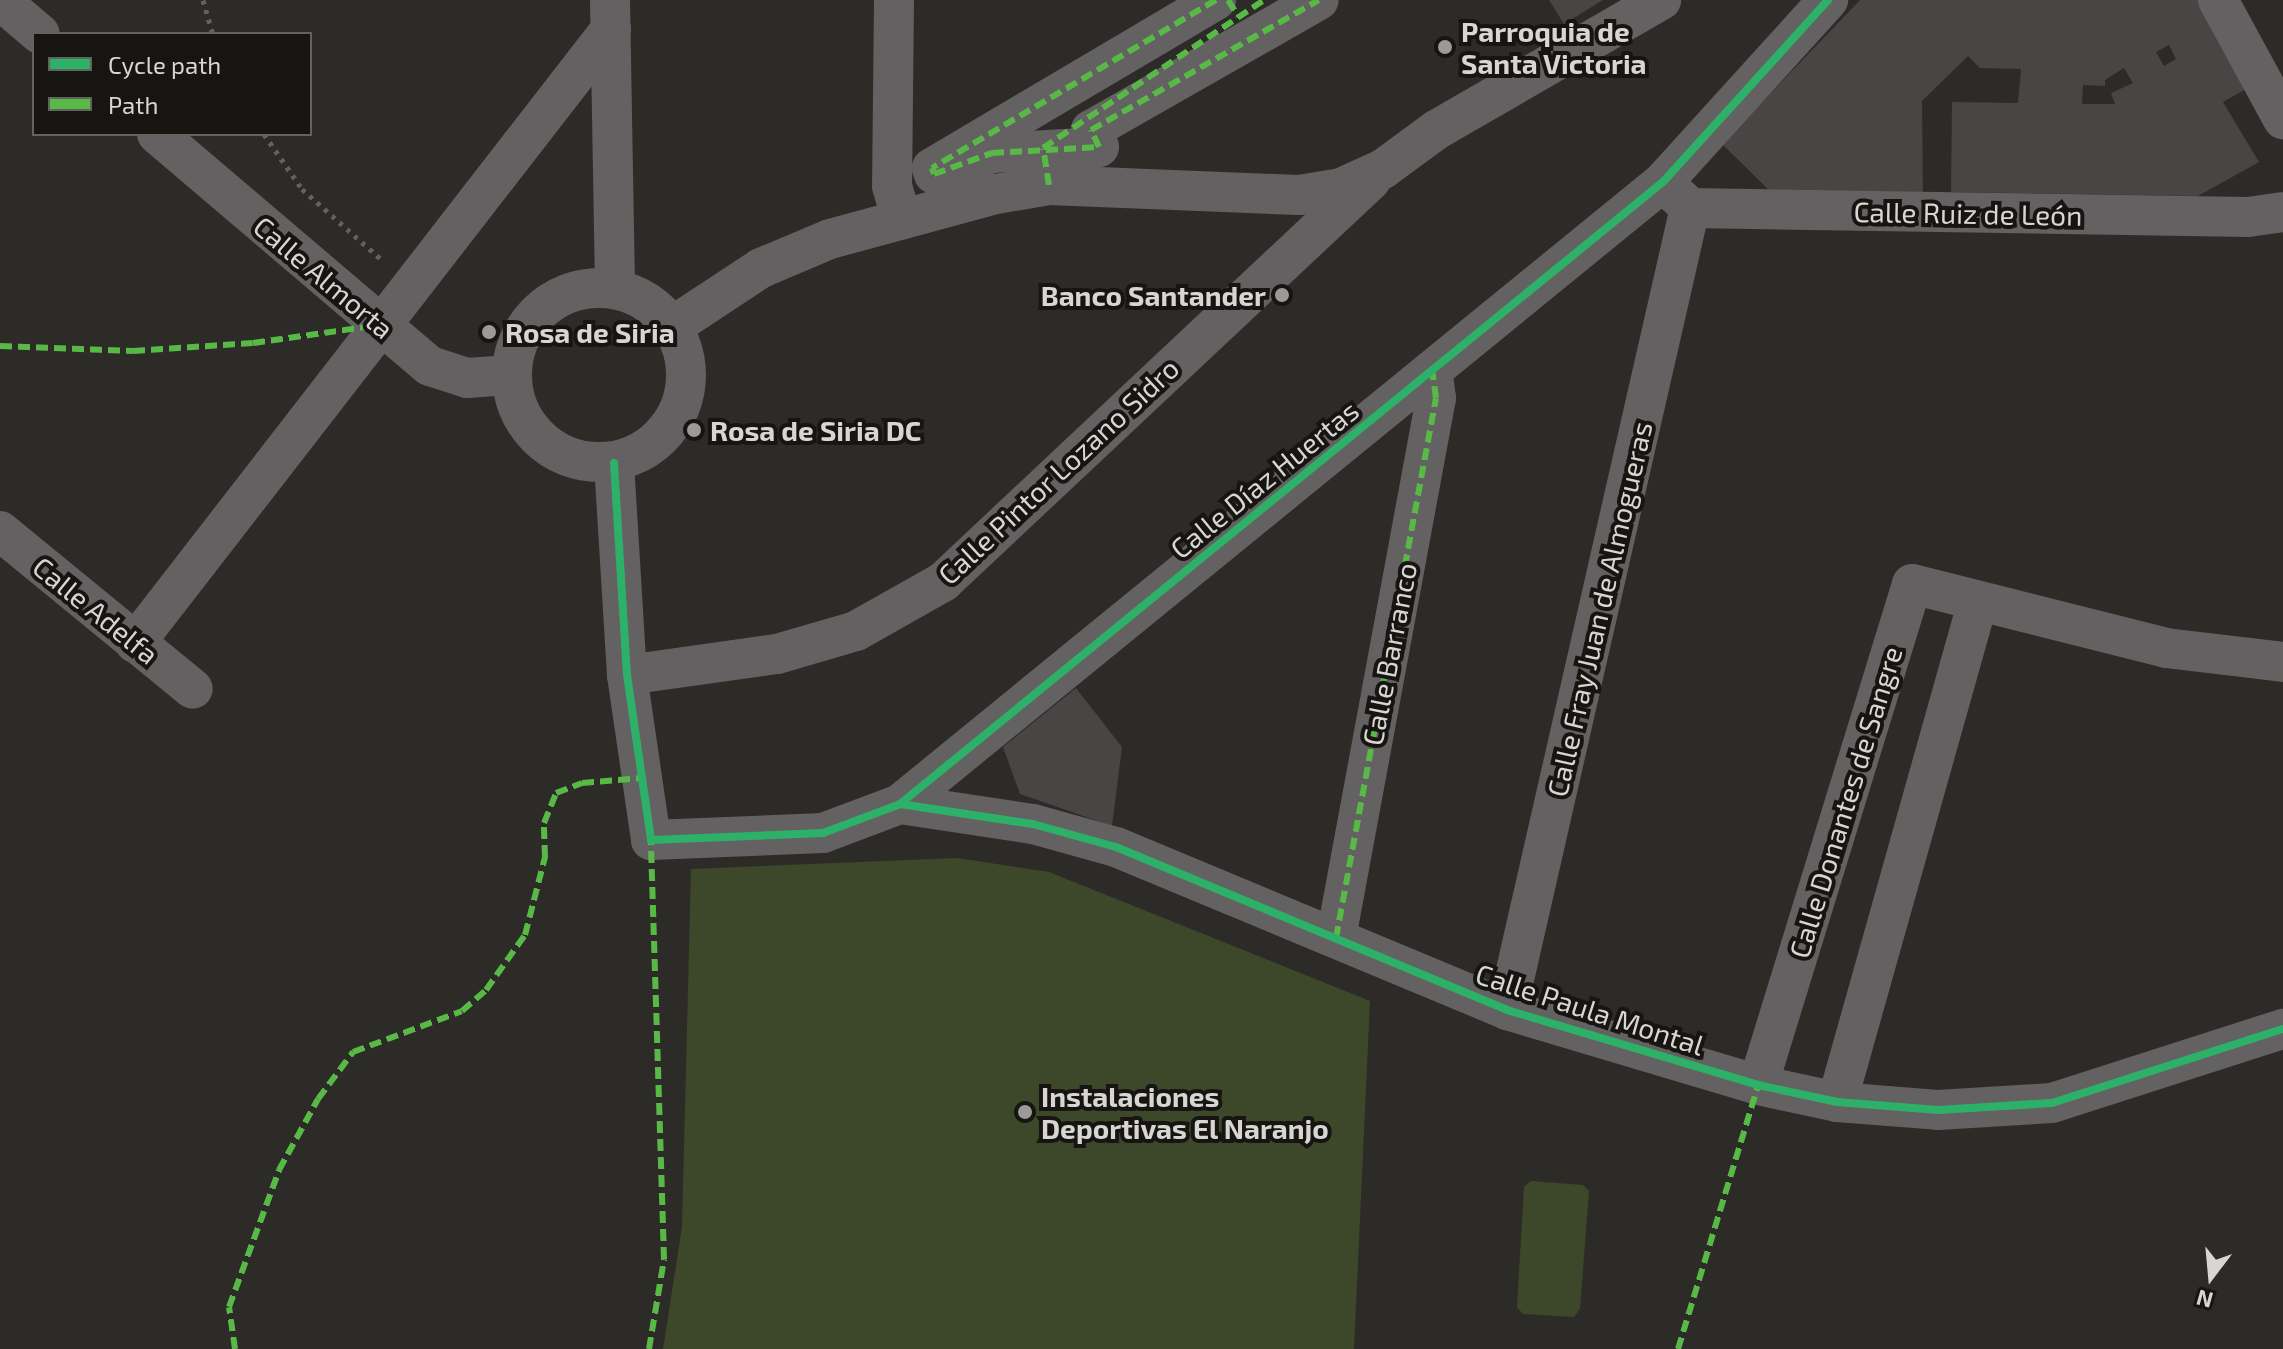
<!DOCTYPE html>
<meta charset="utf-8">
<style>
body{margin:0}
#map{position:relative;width:2283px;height:1349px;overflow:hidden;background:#2d2b28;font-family:"Exo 2",sans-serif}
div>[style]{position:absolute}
.green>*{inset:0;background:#3d482a}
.building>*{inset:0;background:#474644}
.path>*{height:5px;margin-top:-2.5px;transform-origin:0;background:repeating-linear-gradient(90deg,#62615f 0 4px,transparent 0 10px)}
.minor>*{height:40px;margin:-20px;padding:0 20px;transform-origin:20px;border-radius:20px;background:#636161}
.minor>.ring{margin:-20px;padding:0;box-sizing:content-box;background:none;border:40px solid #636161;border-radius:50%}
.quiet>*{height:6px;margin-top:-3px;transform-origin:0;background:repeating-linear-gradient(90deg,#58b947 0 12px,transparent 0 18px)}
.cycleway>*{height:8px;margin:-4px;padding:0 4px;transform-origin:4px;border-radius:4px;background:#2db169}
.dots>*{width:22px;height:22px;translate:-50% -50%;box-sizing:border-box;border:4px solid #161512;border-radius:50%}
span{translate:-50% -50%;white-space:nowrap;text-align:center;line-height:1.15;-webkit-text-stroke:8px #161512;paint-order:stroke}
.poi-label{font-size:28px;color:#d8d6d2;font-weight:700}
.left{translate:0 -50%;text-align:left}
.right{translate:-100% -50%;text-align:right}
.street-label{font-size:28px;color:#d8d6d2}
.legend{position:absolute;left:32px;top:32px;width:280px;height:104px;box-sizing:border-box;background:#161512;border:2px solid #64625f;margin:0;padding:10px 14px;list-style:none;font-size:24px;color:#d8d6d2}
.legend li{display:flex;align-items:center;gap:16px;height:40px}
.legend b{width:40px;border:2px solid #64625f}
.north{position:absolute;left:2171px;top:1237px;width:80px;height:80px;-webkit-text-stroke:6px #161512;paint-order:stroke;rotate:196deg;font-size:22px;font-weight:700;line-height:32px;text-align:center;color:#d8d6d2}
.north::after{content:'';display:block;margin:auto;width:28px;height:36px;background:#d8d6d2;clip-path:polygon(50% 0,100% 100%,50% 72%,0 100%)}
</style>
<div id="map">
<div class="green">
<i style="clip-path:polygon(957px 858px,1049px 872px,1370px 1001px,1354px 1349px,663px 1349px,682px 1227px,691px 869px)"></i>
<i style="clip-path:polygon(1531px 1181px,1583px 1185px,1589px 1191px,1580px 1309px,1574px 1317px,1523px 1314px,1517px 1307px,1524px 1187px)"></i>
</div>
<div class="building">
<i style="clip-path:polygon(1549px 0,1603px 0,1564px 24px)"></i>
<i style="clip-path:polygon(evenodd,1860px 0,2203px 0,2246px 89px,2223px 102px,2259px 162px,2198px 196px,1951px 192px,1952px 102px,2018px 103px,2021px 69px,1980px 68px,1968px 56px,1922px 101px,1923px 201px,1771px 192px,1722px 144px,1860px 0,2169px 45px,2176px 59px,2164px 66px,2156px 52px,2169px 45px,1860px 0,2124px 68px,2133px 83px,2111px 93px,2115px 104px,2082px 104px,2083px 85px,2105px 86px,2105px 80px,2124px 68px)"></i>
<i style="clip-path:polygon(1076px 688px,1122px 747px,1112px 826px,1020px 794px,1003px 747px)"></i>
</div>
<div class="path">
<i style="left:203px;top:0;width:35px;rotate:74deg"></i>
<i style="left:264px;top:134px;width:67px;rotate:55.4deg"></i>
<i style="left:302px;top:189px;width:108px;rotate:41.6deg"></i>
</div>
<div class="minor">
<i style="left:0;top:0;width:52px;rotate:40.4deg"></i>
<i style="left:610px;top:0;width:288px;rotate:89deg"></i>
<i style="left:894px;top:0;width:186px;rotate:90.6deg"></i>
<i style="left:892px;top:186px;width:35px;rotate:74deg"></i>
<i style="left:1216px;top:0;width:330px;rotate:149.4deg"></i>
<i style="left:932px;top:168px;width:6px;rotate:72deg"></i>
<i style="left:934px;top:174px;width:62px;rotate:-19.9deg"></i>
<i style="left:992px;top:153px;width:107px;rotate:-3.2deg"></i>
<i style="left:1099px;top:147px;width:19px;rotate:-115deg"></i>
<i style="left:1091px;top:130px;width:262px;rotate:-29.7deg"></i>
<i style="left:2218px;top:0;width:136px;rotate:61.4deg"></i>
<i style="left:157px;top:134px;width:358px;rotate:40.4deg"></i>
<i style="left:430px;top:366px;width:39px;rotate:18deg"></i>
<i style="left:467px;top:378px;width:43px;rotate:-4deg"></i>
<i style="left:1671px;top:190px;width:26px;rotate:43deg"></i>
<i style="left:1690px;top:208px;width:558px;rotate:0.92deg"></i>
<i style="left:2248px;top:217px;width:35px;rotate:-8deg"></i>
<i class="ring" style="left:512px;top:288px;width:134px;height:134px"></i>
<i style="left:673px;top:326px;width:105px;rotate:-33.4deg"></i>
<i style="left:761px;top:268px;width:75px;rotate:-22.8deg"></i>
<i style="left:830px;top:239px;width:172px;rotate:-15.2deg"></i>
<i style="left:996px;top:194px;width:54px;rotate:-9.6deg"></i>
<i style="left:1049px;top:185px;width:250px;rotate:2.3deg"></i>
<i style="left:1299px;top:195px;width:43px;rotate:-9.5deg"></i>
<i style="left:1341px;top:188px;width:46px;rotate:-24.3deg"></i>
<i style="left:1383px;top:169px;width:66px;rotate:-36.3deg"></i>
<i style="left:1436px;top:130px;width:260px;rotate:-30deg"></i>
<i style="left:614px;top:463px;width:212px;rotate:86.5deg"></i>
<i style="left:627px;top:675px;width:167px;rotate:81.7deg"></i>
<i style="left:651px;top:840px;width:172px;rotate:-2.3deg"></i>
<i style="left:823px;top:833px;width:82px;rotate:-20.6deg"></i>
<i style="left:900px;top:804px;width:984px;rotate:-39.19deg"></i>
<i style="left:1663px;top:182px;width:246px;rotate:-47.8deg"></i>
<i style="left:0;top:531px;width:249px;rotate:39.3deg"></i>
<i style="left:135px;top:643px;width:777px;rotate:-52.22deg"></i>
<i style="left:627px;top:675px;width:151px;rotate:-8deg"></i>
<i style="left:777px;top:654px;width:82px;rotate:-16.2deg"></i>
<i style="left:856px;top:631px;width:100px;rotate:-29.4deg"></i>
<i style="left:943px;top:582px;width:587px;rotate:-43.21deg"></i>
<i style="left:900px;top:804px;width:134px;rotate:8.6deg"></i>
<i style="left:1033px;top:824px;width:86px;rotate:15.5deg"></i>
<i style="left:1116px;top:847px;width:424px;rotate:22.6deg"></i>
<i style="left:1507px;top:1010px;width:262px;rotate:16.6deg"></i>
<i style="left:1758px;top:1085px;width:81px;rotate:12.1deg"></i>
<i style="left:1837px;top:1102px;width:101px;rotate:4.5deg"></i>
<i style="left:1938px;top:1110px;width:114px;rotate:-3.5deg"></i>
<i style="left:2052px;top:1103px;width:243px;rotate:-17.8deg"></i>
<i style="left:1336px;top:938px;width:549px;rotate:-79.51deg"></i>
<i style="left:1436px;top:398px;width:28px;rotate:-98deg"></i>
<i style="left:1507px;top:1010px;width:823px;rotate:-77.15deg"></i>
<i style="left:1758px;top:1085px;width:524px;rotate:-72.91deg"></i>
<i style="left:1912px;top:584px;width:262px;rotate:14.1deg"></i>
<i style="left:2166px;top:648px;width:118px;rotate:6.8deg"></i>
<i style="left:1837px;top:1102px;width:520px;rotate:-74.28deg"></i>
</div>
<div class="quiet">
<i style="left:1216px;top:0;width:330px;rotate:149.4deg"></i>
<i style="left:932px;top:168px;width:6px;rotate:72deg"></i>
<i style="left:934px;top:174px;width:62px;rotate:-19.9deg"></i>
<i style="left:992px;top:153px;width:107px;rotate:-3.2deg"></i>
<i style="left:1099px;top:147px;width:19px;rotate:-115deg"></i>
<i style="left:1091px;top:130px;width:262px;rotate:-29.7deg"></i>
<i style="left:1228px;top:0;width:19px;rotate:58deg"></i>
<i style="left:1049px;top:185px;width:37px;rotate:-99deg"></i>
<i style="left:1043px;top:148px;width:266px;rotate:-33.8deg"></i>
<i style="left:0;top:346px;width:133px;rotate:2.2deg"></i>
<i style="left:133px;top:351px;width:120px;rotate:-3.8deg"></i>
<i style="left:253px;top:343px;width:127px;rotate:-8.1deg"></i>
<i style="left:1336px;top:938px;width:549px;rotate:-79.51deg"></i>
<i style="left:1436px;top:398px;width:28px;rotate:-98deg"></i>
<i style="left:235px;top:1349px;width:42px;rotate:-98.1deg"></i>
<i style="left:229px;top:1307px;width:146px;rotate:-69.9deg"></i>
<i style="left:279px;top:1170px;width:81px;rotate:-61.2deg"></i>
<i style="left:318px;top:1099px;width:59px;rotate:-53.3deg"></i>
<i style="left:353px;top:1052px;width:116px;rotate:-20.6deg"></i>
<i style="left:462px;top:1011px;width:32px;rotate:-41deg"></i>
<i style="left:486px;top:990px;width:67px;rotate:-54.7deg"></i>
<i style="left:525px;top:935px;width:81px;rotate:-75.6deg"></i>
<i style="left:545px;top:857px;width:34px;rotate:-92deg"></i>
<i style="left:544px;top:823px;width:32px;rotate:-68deg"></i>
<i style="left:556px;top:793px;width:28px;rotate:-21deg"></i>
<i style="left:582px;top:783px;width:60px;rotate:-4.8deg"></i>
<i style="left:649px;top:1349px;width:91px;rotate:-80.5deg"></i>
<i style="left:664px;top:1259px;width:419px;rotate:-91.8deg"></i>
<i style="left:1678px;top:1349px;width:276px;rotate:-73.1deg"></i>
</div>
<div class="cycleway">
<i style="left:614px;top:463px;width:212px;rotate:86.5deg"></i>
<i style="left:627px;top:675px;width:167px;rotate:81.7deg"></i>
<i style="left:651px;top:840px;width:172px;rotate:-2.3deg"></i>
<i style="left:823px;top:833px;width:82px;rotate:-20.6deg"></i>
<i style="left:900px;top:804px;width:984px;rotate:-39.19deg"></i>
<i style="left:1663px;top:182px;width:246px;rotate:-47.8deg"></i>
<i style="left:900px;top:804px;width:134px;rotate:8.6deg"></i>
<i style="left:1033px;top:824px;width:86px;rotate:15.5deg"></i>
<i style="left:1116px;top:847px;width:424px;rotate:22.6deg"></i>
<i style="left:1507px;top:1010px;width:262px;rotate:16.6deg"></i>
<i style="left:1758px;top:1085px;width:81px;rotate:12.1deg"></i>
<i style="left:1837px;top:1102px;width:101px;rotate:4.5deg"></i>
<i style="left:1938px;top:1110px;width:114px;rotate:-3.5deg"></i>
<i style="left:2052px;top:1103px;width:243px;rotate:-17.8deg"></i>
</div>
<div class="dots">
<i style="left:1445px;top:47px;background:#9c9a96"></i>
<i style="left:1282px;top:295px;background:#9c9a96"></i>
<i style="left:489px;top:332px;background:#9c9a96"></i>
<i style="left:694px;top:430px;background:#9c9a96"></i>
<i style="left:1025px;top:1112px;background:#9c9a96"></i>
</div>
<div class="poi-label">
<span class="left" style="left:1461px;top:47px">Parroquia de<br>Santa Victoria</span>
<span class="right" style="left:1266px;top:295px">Banco Santander</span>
<span class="left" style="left:505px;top:332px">Rosa de Siria</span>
<span class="left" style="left:710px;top:430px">Rosa de Siria DC</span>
<span class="left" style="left:1041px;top:1112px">Instalaciones<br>Deportivas El Naranjo</span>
</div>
<div class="street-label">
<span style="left:1968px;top:213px;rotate:1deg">Calle Ruiz de León</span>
<span style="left:324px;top:277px;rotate:40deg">Calle Almorta</span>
<span style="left:1058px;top:471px;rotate:-43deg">Calle Pintor Lozano Sidro</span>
<span style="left:1264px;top:479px;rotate:-39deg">Calle Díaz Huertas</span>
<span style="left:1599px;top:609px;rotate:-77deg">Calle Fray Juan de Almogueras</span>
<span style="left:96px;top:610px;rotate:39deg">Calle Adelfa</span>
<span style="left:1389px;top:654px;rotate:-79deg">Calle Barranco</span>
<span style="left:1845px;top:802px;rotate:-73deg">Calle Donantes de Sangre</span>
<span style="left:1590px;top:1009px;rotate:18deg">Calle Paula Montal</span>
</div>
<ul class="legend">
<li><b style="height:10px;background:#2db169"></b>Cycle path</li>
<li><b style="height:10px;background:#58b947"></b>Path</li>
</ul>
<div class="north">N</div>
</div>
